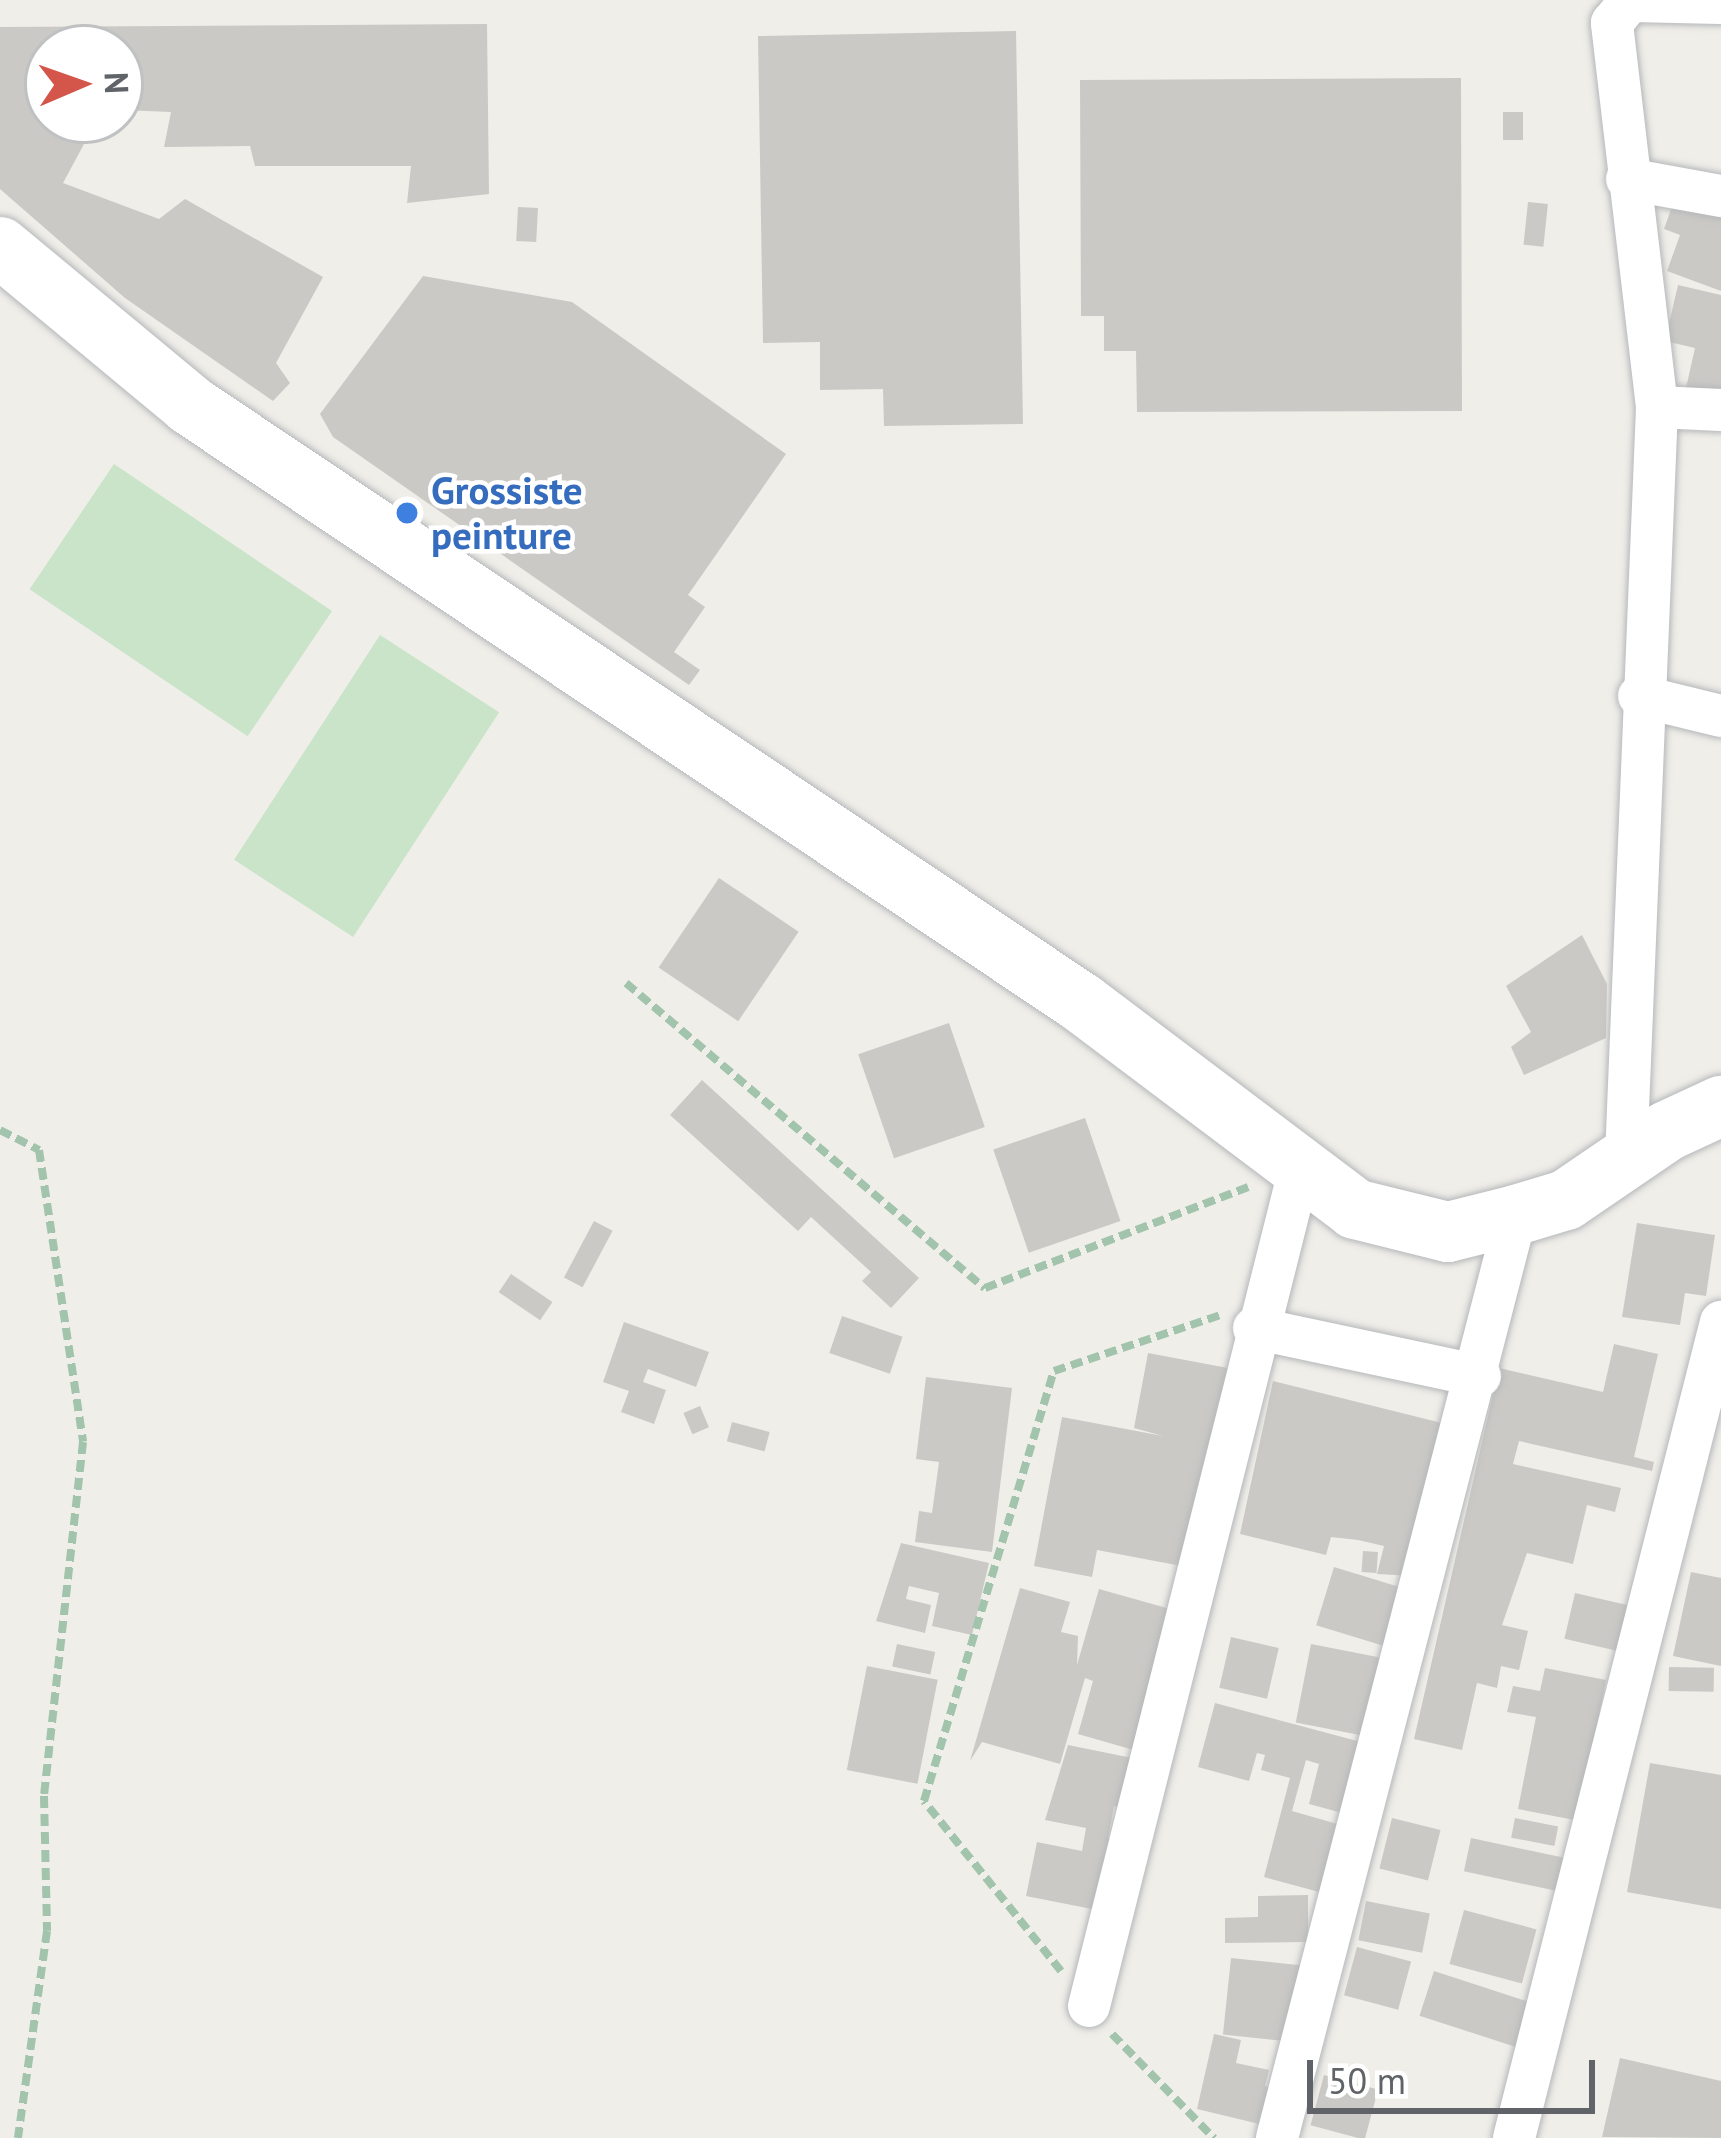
<!DOCTYPE html>
<style>
body{margin:0}
#map{position:relative;width:1721px;height:2138px;overflow:hidden;background:#f0eee9;font-family:"PT Sans",sans-serif}
div>[style]{position:absolute}
.green>*{inset:0;background:#c9e4c9;transform-origin:0 0}
.building>*{inset:0;background:#cbc9c5;transform-origin:0 0}
.path>*{height:8px;margin-top:-4px;transform-origin:0;background:repeating-linear-gradient(90deg,#a2c4ad 0 12px,transparent 0 18px)}
.roads{filter:drop-shadow(0 0 3px #b5b8bb) drop-shadow(0 0 3px #b5b8bb)}
.street>*{height:42px;margin:-21px;padding:0 21px;transform-origin:21px;border-radius:21px;background:#fff}
.secondary>*{height:60px;margin:-30px;padding:0 30px;transform-origin:30px;border-radius:30px;background:#fff}
.dots>*{width:33px;height:33px;translate:-50% -50%;box-sizing:border-box;border:6px solid #fff;border-radius:50%}
span{translate:-50% -50%;white-space:nowrap;text-align:center;line-height:1.15;-webkit-text-stroke:9px #fff;paint-order:stroke}
.shop-label{font-size:39px;color:#366cbe;font-weight:700}
.left{translate:0 -50%;text-align:left}
.north{position:absolute;left:24px;top:24px;width:120px;height:120px;box-sizing:border-box;background:#fff;border:3px solid #bfc1c2;border-radius:50%;rotate:88deg;font-size:33px;font-weight:700;line-height:48px;text-align:center;color:#606367}
.north::after{content:'';display:block;margin:auto;width:42px;height:54px;background:#d4554a;clip-path:polygon(50% 0,100% 100%,50% 72%,0 100%)}
.scale{position:absolute;left:1307px;top:2060px;width:288px;height:54px;box-sizing:border-box;border:6px solid #606367;border-top:0;padding-left:15px;font-size:36px;line-height:42px;white-space:nowrap;color:#606367;-webkit-text-stroke:9px #fff;paint-order:stroke}
</style>
<div id="map">
<div class="green">
<i style="left:114px;top:464px;width:263px;height:151px;rotate:34deg"></i>
<i style="left:380px;top:635px;width:142px;height:268px;rotate:33deg"></i>
</div>
<div class="building">
<i style="clip-path:polygon(487px 24px,489px 194px,407px 203px,411px 166px,255px 166px,250px 146px,164px 147px,171px 112px,120px 110px,120px 48px,48px 48px,48px 120px,97px 120px,63px 183px,159px 219px,185px 199px,323px 277px,276px 363px,290px 383px,273px 401px,125px 298px,0 189px,0 27px)"></i>
<i style="clip-path:polygon(1016px 31px,1023px 424px,884px 426px,883px 389px,820px 390px,820px 342px,763px 343px,758px 36px)"></i>
<i style="clip-path:polygon(1461px 78px,1462px 411px,1137px 412px,1136px 351px,1104px 351px,1104px 316px,1081px 316px,1080px 80px)"></i>
<i style="left:1503px;top:112px;width:20px;height:28px"></i>
<i style="clip-path:polygon(1680px 184px,1721px 199px,1721px 291px,1667px 271px,1680px 235px,1664px 229px)"></i>
<i style="left:1528px;top:202px;width:20px;height:43px;rotate:6deg"></i>
<i style="left:518px;top:207px;width:20px;height:34px;rotate:3deg"></i>
<i style="clip-path:polygon(423px 276px,572px 302px,786px 454px,688px 595px,705px 607px,674px 652px,700px 670px,689px 685px,333px 437px,320px 414px)"></i>
<i style="clip-path:polygon(1678px 285px,1721px 295px,1721px 396px,1686px 388px,1695px 348px,1665px 341px)"></i>
<i style="left:719px;top:878px;width:96px;height:108px;rotate:34deg"></i>
<i style="clip-path:polygon(1582px 935px,1607px 984px,1606px 1038px,1524px 1075px,1511px 1047px,1531px 1032px,1506px 986px)"></i>
<i style="left:949px;top:1023px;width:110px;height:96px;rotate:71deg"></i>
<i style="clip-path:polygon(702px 1080px,919px 1278px,891px 1308px,862px 1281px,871px 1272px,811px 1217px,798px 1231px,670px 1115px)"></i>
<i style="left:1085px;top:1118px;width:109px;height:97px;rotate:71deg"></i>
<i style="left:594px;top:1221px;width:21px;height:64px;rotate:28deg"></i>
<i style="clip-path:polygon(1637px 1223px,1715px 1235px,1706px 1296px,1685px 1293px,1680px 1325px,1622px 1317px)"></i>
<i style="left:511px;top:1274px;width:50px;height:22px;rotate:34deg"></i>
<i style="left:842px;top:1316px;width:64px;height:39px;rotate:19deg"></i>
<i style="clip-path:polygon(624px 1322px,709px 1352px,696px 1387px,648px 1369px,643px 1382px,666px 1390px,654px 1424px,621px 1412px,629px 1391px,603px 1382px)"></i>
<i style="clip-path:polygon(1614px 1344px,1658px 1354px,1634px 1457px,1654px 1462px,1652px 1471px,1519px 1441px,1513px 1464px,1621px 1488px,1615px 1512px,1587px 1505px,1573px 1564px,1527px 1553px,1502px 1625px,1528px 1631px,1519px 1670px,1501px 1666px,1497px 1688px,1477px 1683px,1462px 1750px,1414px 1739px,1499px 1368px,1603px 1392px)"></i>
<i style="clip-path:polygon(1148px 1353px,1265px 1375px,1192px 1568px,1097px 1550px,1092px 1577px,1034px 1566px,1062px 1417px,1163px 1436px,1134px 1428px)"></i>
<i style="clip-path:polygon(926px 1377px,1012px 1388px,992px 1552px,915px 1542px,919px 1511px,932px 1513px,939px 1462px,916px 1459px)"></i>
<i style="clip-path:polygon(1273px 1381px,1470px 1430px,1434px 1577px,1377px 1574px,1384px 1546px,1358px 1540px,1331px 1537px,1326px 1555px,1240px 1534px)"></i>
<i style="left:700px;top:1406px;width:23px;height:18px;rotate:67deg"></i>
<i style="left:732px;top:1422px;width:39px;height:20px;rotate:15deg"></i>
<i style="clip-path:polygon(901px 1543px,989px 1563px,972px 1635px,932px 1626px,939px 1593px,909px 1586px,906px 1599px,931px 1605px,925px 1633px,876px 1621px)"></i>
<i style="left:1363px;top:1551px;width:15px;height:21px;rotate:4deg"></i>
<i style="left:1334px;top:1567px;width:89px;height:61px;rotate:17deg"></i>
<i style="clip-path:polygon(1691px 1572px,1721px 1578px,1721px 1666px,1673px 1656px)"></i>
<i style="clip-path:polygon(1020px 1588px,1070px 1602px,1061px 1632px,1078px 1636px,1077px 1665px,1099px 1589px,1202px 1618px,1137px 1751px,1078px 1734px,1093px 1681px,1085px 1678px,1060px 1764px,982px 1742px,970px 1761px)"></i>
<i style="left:1575px;top:1593px;width:58px;height:47px;rotate:13deg"></i>
<i style="left:1231px;top:1637px;width:49px;height:52px;rotate:13deg"></i>
<i style="left:897px;top:1644px;width:39px;height:23px;rotate:12deg"></i>
<i style="left:1311px;top:1644px;width:99px;height:80px;rotate:11deg"></i>
<i style="left:867px;top:1666px;width:72px;height:106px;rotate:11deg"></i>
<i style="left:1669px;top:1667px;width:45px;height:24px;rotate:1deg"></i>
<i style="clip-path:polygon(1545px 1668px,1606px 1680px,1594px 1740px,1595px 1824px,1518px 1809px,1536px 1717px,1507px 1712px,1513px 1686px,1540px 1691px)"></i>
<i style="clip-path:polygon(1215px 1703px,1391px 1750px,1372px 1821px,1309px 1804px,1319px 1764px,1306px 1760px,1292px 1811px,1341px 1825px,1323px 1893px,1264px 1877px,1290px 1778px,1261px 1770px,1265px 1755px,1257px 1753px,1249px 1781px,1198px 1767px)"></i>
<i style="clip-path:polygon(1068px 1745px,1142px 1760px,1132px 1810px,1114px 1806px,1108px 1838px,1121px 1840px,1107px 1912px,1026px 1896px,1037px 1842px,1082px 1851px,1086px 1828px,1045px 1820px)"></i>
<i style="clip-path:polygon(1650px 1763px,1721px 1775px,1721px 1909px,1627px 1892px)"></i>
<i style="left:1392px;top:1818px;width:50px;height:52px;rotate:14deg"></i>
<i style="left:1515px;top:1818px;width:44px;height:20px;rotate:11deg"></i>
<i style="left:1471px;top:1838px;width:99px;height:34px;rotate:12deg"></i>
<i style="clip-path:polygon(1308px 1895px,1308px 1942px,1225px 1943px,1225px 1918px,1258px 1917px,1258px 1896px)"></i>
<i style="left:1366px;top:1901px;width:65px;height:40px;rotate:11deg"></i>
<i style="left:1464px;top:1910px;width:75px;height:56px;rotate:15deg"></i>
<i style="left:1357px;top:1947px;width:56px;height:50px;rotate:15deg"></i>
<i style="left:1231px;top:1958px;width:85px;height:77px;rotate:6deg"></i>
<i style="left:1434px;top:1971px;width:103px;height:47px;rotate:18deg"></i>
<i style="clip-path:polygon(1214px 2034px,1241px 2040px,1236px 2063px,1269px 2070px,1265px 2086px,1285px 2091px,1276px 2128px,1197px 2109px)"></i>
<i style="clip-path:polygon(1620px 2058px,1721px 2081px,1721px 2138px,1602px 2137px)"></i>
<i style="left:1324px;top:2075px;width:56px;height:52px;rotate:15deg"></i>
</div>
<div class="path">
<i style="left:626px;top:983px;width:471px;rotate:40.4deg"></i>
<i style="left:985px;top:1288px;width:282px;rotate:-21deg"></i>
<i style="left:0;top:1130px;width:44px;rotate:27.1deg"></i>
<i style="left:39px;top:1150px;width:295px;rotate:81.4deg"></i>
<i style="left:83px;top:1442px;width:356px;rotate:96.3deg"></i>
<i style="left:44px;top:1796px;width:135px;rotate:88.7deg"></i>
<i style="left:47px;top:1931px;width:209px;rotate:98deg"></i>
<i style="left:1061px;top:1971px;width:218px;rotate:-128.9deg"></i>
<i style="left:924px;top:1801px;width:449px;rotate:-73.2deg"></i>
<i style="left:1054px;top:1371px;width:175px;rotate:-18.6deg"></i>
<i style="left:1112px;top:2034px;width:146px;rotate:45.6deg"></i>
</div>
<div class="roads">
<div class="street">
<i style="left:1627px;top:179px;width:96px;rotate:10.3deg"></i>
<i style="left:1657px;top:407px;width:64px;rotate:2.7deg"></i>
<i style="left:1639px;top:696px;width:84px;rotate:13.7deg"></i>
<i style="left:1626px;top:1157px;width:751px;rotate:-87.63deg"></i>
<i style="left:1657px;top:407px;width:387px;rotate:-96.7deg"></i>
<i style="left:1612px;top:23px;width:28px;rotate:-51deg"></i>
<i style="left:1630px;top:1px;width:91px;rotate:1.3deg"></i>
<i style="left:1254px;top:1328px;width:231px;rotate:12deg"></i>
<i style="left:1089px;top:2006px;width:865px;rotate:-75.88deg"></i>
<i style="left:1277px;top:2138px;width:953px;rotate:-75.48deg"></i>
<i style="left:1514px;top:2138px;width:842px;rotate:-75.77deg"></i>
</div>
<div class="secondary">
<i style="left:0;top:247px;width:247px;rotate:39.7deg"></i>
<i style="left:190px;top:405px;width:1074px;rotate:33.84deg"></i>
<i style="left:1082px;top:1003px;width:342px;rotate:37deg"></i>
<i style="left:1355px;top:1209px;width:96px;rotate:13.9deg"></i>
<i style="left:1448px;top:1232px;width:70px;rotate:-14deg"></i>
<i style="left:1516px;top:1215px;width:52px;rotate:-16.7deg"></i>
<i style="left:1566px;top:1200px;width:122px;rotate:-34.3deg"></i>
<i style="left:1667px;top:1131px;width:60px;rotate:-24.8deg"></i>
</div>
</div>
<div class="dots">
<i style="left:407px;top:513px;background:#3f7fe0"></i>
</div>
<div class="shop-label">
<span class="left" style="left:431px;top:513px">Grossiste<br>peinture</span>
</div>
<div class="north">N</div>
<div class="scale">50 m</div>
</div>
